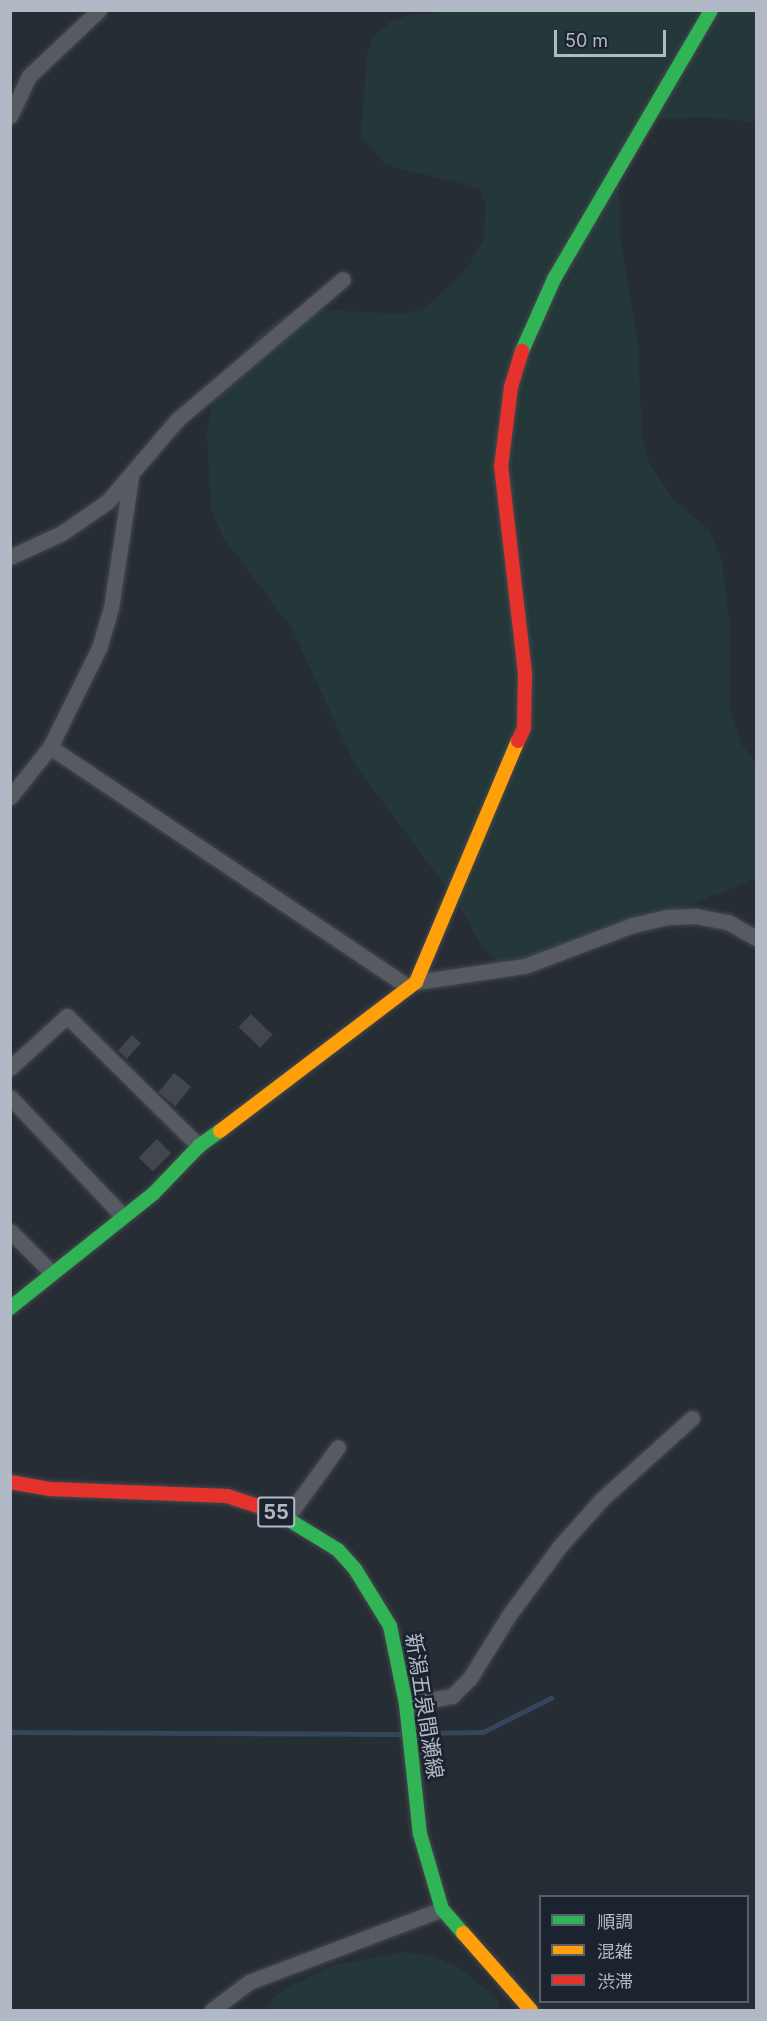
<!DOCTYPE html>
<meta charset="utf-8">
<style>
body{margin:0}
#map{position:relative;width:767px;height:2021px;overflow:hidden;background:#272d34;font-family:Inter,"Noto Sans JP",sans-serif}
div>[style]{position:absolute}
.green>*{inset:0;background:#243739}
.stream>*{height:4.5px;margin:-2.25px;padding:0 2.25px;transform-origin:2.25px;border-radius:2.25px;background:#35465c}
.building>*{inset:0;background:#42474d;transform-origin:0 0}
.roads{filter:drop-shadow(0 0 2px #45494f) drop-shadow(0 0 2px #45494f)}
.street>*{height:15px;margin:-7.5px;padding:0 7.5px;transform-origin:7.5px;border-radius:7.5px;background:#575b61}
.fast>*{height:14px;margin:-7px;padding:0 7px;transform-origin:7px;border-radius:7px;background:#30b455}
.slow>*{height:14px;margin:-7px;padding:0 7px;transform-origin:7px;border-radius:7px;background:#ff9f0a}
.jam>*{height:14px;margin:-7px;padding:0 7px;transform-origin:7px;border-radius:7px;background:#e5322d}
span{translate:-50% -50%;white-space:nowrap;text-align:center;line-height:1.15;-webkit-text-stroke:5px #1b232e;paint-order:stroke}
.shield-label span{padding:2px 4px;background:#1b232e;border:2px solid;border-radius:4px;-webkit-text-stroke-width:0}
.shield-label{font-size:20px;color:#b0b9c5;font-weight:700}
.street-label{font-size:21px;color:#b0b9c5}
.frame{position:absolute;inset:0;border:12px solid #b0b9c5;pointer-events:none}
.legend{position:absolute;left:539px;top:1895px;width:210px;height:108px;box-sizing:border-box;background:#1b232e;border:2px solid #575f6a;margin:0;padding:8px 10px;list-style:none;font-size:18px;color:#b0b9c5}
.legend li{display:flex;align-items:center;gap:12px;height:30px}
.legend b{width:30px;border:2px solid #575f6a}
.scale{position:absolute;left:554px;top:30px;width:112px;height:27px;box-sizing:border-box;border:3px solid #b0b9c5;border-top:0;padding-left:8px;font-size:18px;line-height:21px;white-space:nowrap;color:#b0b9c5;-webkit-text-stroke:4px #1b232e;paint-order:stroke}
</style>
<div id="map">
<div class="green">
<i style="clip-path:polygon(465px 10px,756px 11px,756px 122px,704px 117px,660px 119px,638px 136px,619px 181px,621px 242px,638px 344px,642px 438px,649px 463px,672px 498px,709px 530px,722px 560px,729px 621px,730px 710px,742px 745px,756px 764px,756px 878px,538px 968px,499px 963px,482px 947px,458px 903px,355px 765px,292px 629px,223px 537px,211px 510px,207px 432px,214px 396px,258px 333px,281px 317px,304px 309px,407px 314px,428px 306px,468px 267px,483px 240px,486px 205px,479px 188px,386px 165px,361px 136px,367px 55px,373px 37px,390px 22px,409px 15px)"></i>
<i style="clip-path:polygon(405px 1952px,433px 1956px,460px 1968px,498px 2000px,499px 2010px,265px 2010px,272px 1999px,294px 1984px,334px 1965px)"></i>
</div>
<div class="stream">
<i style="left:10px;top:1732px;width:391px;rotate:0.3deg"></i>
<i style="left:415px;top:1733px;width:68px;rotate:-0.8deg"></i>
<i style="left:483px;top:1732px;width:76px;rotate:-26.6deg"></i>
</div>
<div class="building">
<i style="left:251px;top:1014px;width:30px;height:18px;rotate:44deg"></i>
<i style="left:132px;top:1035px;width:12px;height:21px;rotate:42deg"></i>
<i style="left:174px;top:1073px;width:22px;height:25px;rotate:39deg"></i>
<i style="left:157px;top:1139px;width:20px;height:26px;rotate:45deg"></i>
</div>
<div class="roads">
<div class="street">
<i style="left:10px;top:116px;width:44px;rotate:-64.6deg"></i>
<i style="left:29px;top:76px;width:96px;rotate:-43.3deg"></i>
<i style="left:131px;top:477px;width:133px;rotate:98.7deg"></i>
<i style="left:111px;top:608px;width:42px;rotate:106.7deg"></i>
<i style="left:99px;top:648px;width:110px;rotate:116.3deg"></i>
<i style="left:50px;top:747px;width:431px;rotate:33.8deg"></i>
<i style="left:10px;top:557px;width:57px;rotate:-24.8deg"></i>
<i style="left:62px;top:533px;width:55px;rotate:-34.6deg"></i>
<i style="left:107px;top:502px;width:109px;rotate:-49.5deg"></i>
<i style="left:178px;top:419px;width:216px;rotate:-40.3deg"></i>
<i style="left:10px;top:797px;width:64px;rotate:-51.3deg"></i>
<i style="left:416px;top:982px;width:110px;rotate:-8.4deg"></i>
<i style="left:525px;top:966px;width:116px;rotate:-20.8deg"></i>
<i style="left:633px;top:925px;width:36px;rotate:-13deg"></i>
<i style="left:668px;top:917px;width:28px;rotate:-2deg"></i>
<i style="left:696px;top:916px;width:33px;rotate:11deg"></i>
<i style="left:728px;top:922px;width:32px;rotate:30deg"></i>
<i style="left:10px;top:1068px;width:77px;rotate:-42.4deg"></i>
<i style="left:67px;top:1016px;width:185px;rotate:44.6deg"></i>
<i style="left:10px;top:1097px;width:163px;rotate:46.5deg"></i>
<i style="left:10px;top:1231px;width:58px;rotate:45deg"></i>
<i style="left:288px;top:1516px;width:85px;rotate:-54.1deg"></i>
<i style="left:406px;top:1704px;width:47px;rotate:-9.9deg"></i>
<i style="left:452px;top:1696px;width:25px;rotate:-45deg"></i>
<i style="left:470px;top:1678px;width:74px;rotate:-58.2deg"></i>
<i style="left:509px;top:1615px;width:86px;rotate:-53.5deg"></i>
<i style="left:560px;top:1546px;width:63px;rotate:-48.2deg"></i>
<i style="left:602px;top:1499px;width:121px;rotate:-42deg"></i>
<i style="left:212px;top:2010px;width:46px;rotate:-37.1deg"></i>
<i style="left:249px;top:1982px;width:206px;rotate:-20.7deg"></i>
</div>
<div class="fast">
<i style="left:522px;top:351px;width:79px;rotate:-66deg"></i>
<i style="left:554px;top:279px;width:311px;rotate:-59.7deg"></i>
<i style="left:10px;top:1308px;width:184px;rotate:-38.6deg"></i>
<i style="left:154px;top:1193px;width:65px;rotate:-46.2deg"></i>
<i style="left:199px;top:1146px;width:26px;rotate:-36deg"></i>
<i style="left:276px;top:1512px;width:73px;rotate:31.5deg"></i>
<i style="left:338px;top:1550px;width:25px;rotate:48deg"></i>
<i style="left:355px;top:1569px;width:67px;rotate:58.4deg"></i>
<i style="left:390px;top:1626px;width:80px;rotate:78.4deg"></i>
<i style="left:406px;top:1704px;width:131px;rotate:83.9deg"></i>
<i style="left:420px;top:1834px;width:78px;rotate:73.7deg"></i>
<i style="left:442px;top:1909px;width:32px;rotate:49deg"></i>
</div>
<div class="slow">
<i style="left:220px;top:1131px;width:246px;rotate:-37.2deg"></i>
<i style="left:416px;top:982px;width:262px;rotate:-67.1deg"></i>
<i style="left:463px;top:1933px;width:103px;rotate:48.6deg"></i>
</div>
<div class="jam">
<i style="left:518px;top:741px;width:14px;rotate:-65deg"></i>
<i style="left:524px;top:728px;width:55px;rotate:-89deg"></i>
<i style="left:525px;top:673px;width:207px;rotate:-96.6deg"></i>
<i style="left:501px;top:467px;width:81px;rotate:-82.9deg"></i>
<i style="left:511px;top:387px;width:38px;rotate:-73deg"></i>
<i style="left:10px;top:1482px;width:41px;rotate:9.9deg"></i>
<i style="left:50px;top:1489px;width:177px;rotate:2.3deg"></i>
<i style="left:227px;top:1496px;width:52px;rotate:18.1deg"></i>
</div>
</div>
<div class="shield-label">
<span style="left:276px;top:1512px">55</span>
</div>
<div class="street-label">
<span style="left:424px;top:1706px;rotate:81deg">新潟五泉間瀬線</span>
</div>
<div class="frame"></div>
<ul class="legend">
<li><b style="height:8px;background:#30b455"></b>順調</li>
<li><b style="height:8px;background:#ff9f0a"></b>混雑</li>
<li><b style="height:8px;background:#e5322d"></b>渋滞</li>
</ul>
<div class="scale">50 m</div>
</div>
